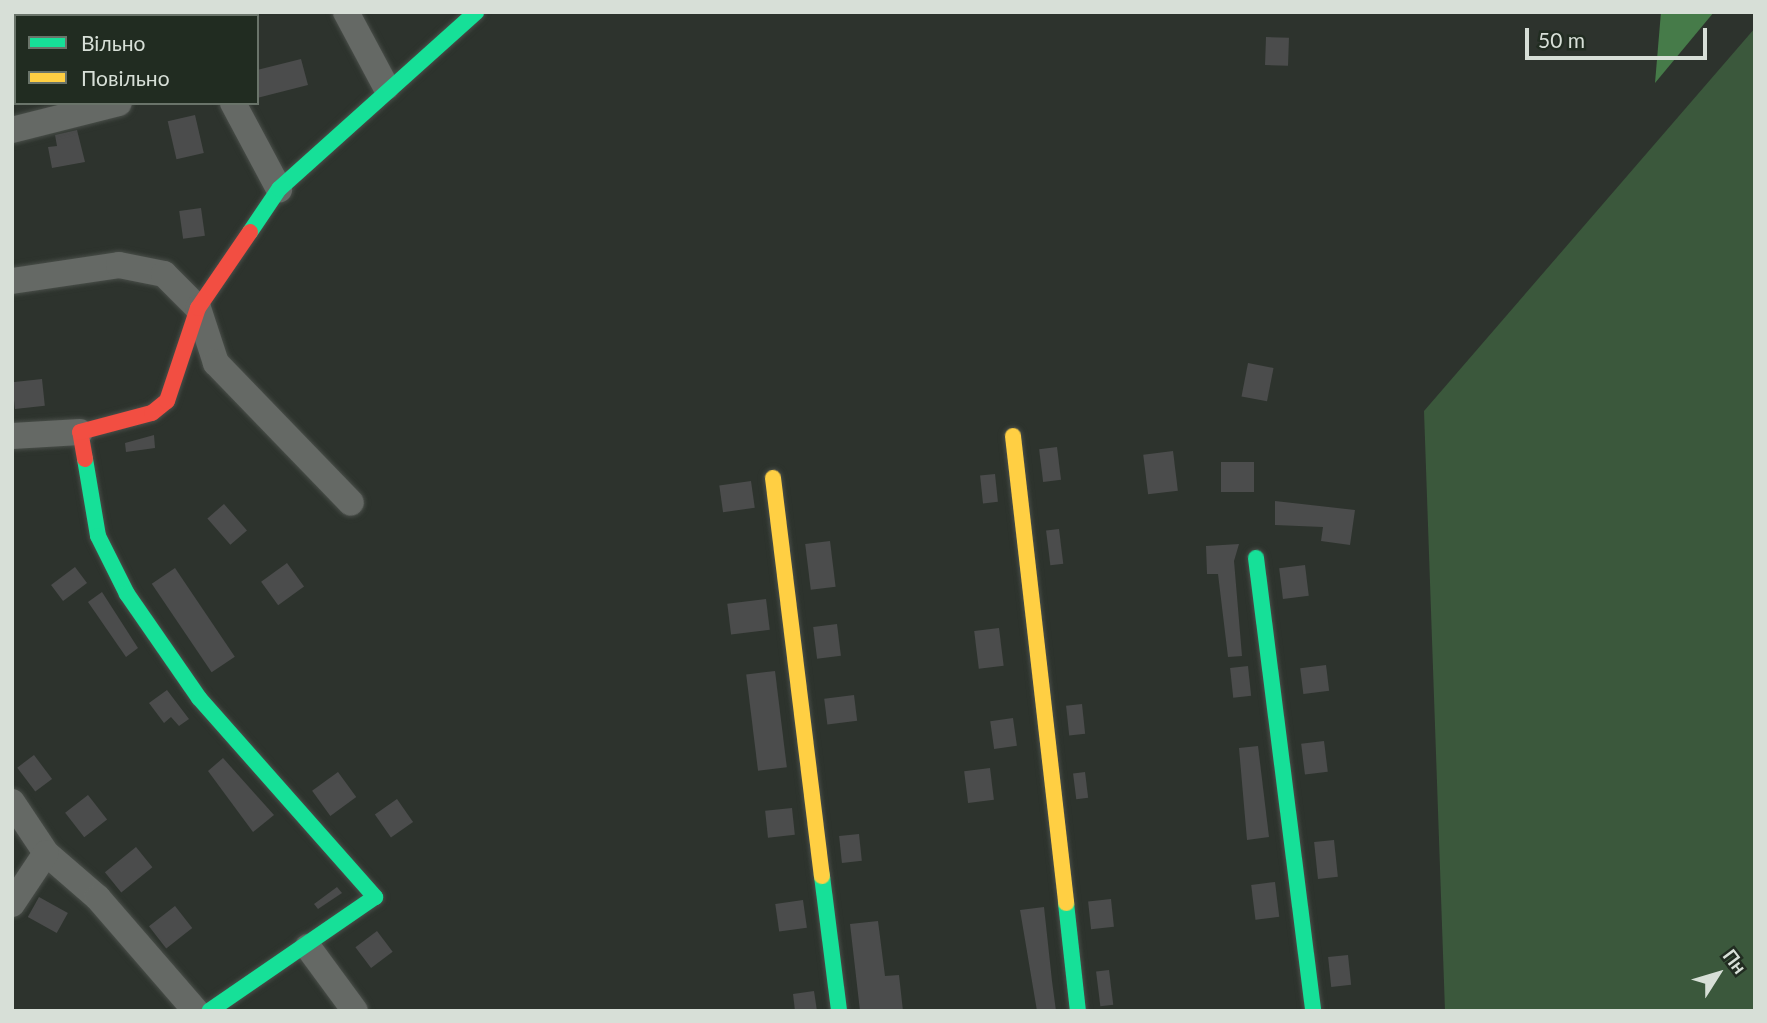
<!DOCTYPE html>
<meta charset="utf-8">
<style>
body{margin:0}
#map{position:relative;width:1767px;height:1023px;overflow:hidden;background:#2d332d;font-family:Lato,sans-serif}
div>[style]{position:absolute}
.green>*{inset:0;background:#3b583c}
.water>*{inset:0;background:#467b49}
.building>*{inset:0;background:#4b4c4c;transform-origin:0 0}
.roads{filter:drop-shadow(0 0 2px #494e49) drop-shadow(0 0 2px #494e49)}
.street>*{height:26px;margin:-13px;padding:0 13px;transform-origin:13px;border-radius:13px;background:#656965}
.fast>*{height:16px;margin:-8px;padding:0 8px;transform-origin:8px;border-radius:8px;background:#16e098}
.slow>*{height:16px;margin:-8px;padding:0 8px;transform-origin:8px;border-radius:8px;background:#ffcf43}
.jam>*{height:16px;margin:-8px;padding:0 8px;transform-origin:8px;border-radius:8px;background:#f24e42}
span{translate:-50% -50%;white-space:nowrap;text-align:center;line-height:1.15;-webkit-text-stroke:5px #212c21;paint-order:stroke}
.frame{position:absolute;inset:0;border:14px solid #d7dfd7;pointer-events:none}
.legend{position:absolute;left:14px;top:14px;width:245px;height:91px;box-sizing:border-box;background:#212c21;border:2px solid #6a746a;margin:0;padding:9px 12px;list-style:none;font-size:21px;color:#d7dfd7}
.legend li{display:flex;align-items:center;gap:14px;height:35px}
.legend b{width:35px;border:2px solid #6a746a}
.north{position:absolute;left:1683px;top:939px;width:70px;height:70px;-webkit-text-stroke:5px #212c21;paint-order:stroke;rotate:53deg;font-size:19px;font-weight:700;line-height:28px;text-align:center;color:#d7dfd7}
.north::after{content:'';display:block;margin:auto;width:24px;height:32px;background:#d7dfd7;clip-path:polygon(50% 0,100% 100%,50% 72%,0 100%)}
.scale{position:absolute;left:1525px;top:28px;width:182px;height:32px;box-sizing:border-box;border:4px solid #d7dfd7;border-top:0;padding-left:9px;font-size:21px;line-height:24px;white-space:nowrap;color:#d7dfd7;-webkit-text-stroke:5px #212c21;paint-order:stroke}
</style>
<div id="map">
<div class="green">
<i style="clip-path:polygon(1755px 28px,1755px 1011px,1445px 1011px,1424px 411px)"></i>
</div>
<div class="water">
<i style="clip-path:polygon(1661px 12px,1714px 12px,1655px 83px)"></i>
</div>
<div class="building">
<i style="left:1266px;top:37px;width:23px;height:28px;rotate:2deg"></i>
<i style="clip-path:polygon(301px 59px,308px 85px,257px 98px,257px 70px)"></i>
<i style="left:195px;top:115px;width:39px;height:28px;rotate:77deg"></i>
<i style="clip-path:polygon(77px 130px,85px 162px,52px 168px,48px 147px,57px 146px,55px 135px)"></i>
<i style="left:201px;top:208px;width:28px;height:22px;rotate:82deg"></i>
<i style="left:1248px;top:363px;width:26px;height:34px;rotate:11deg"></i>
<i style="left:42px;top:379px;width:27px;height:30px;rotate:84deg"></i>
<i style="clip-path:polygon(154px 435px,155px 448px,126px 452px,125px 443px)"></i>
<i style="left:1057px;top:447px;width:33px;height:18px;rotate:83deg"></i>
<i style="left:1173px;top:451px;width:40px;height:30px;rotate:83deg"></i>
<i style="left:1221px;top:462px;width:33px;height:30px"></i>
<i style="left:995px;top:474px;width:28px;height:15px;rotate:84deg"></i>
<i style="left:751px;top:481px;width:27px;height:32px;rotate:82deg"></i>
<i style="clip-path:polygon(1275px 501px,1355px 510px,1350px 545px,1321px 541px,1323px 527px,1275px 525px)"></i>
<i style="left:224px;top:504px;width:35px;height:22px;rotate:49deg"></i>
<i style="left:1059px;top:529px;width:35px;height:13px;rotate:83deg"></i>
<i style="left:830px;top:541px;width:46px;height:25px;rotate:83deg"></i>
<i style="clip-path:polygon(1239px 544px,1234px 561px,1242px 656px,1228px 657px,1218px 574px,1207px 574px,1206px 546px)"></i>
<i style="left:287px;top:563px;width:29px;height:32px;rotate:54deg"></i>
<i style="left:1305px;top:565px;width:31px;height:26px;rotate:83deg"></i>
<i style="left:75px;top:567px;width:20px;height:30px;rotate:53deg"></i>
<i style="left:175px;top:568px;width:107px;height:28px;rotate:56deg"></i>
<i style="clip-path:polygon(102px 592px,138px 648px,126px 657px,88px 602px)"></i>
<i style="left:766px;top:599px;width:31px;height:39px;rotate:83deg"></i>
<i style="left:837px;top:624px;width:32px;height:24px;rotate:83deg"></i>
<i style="left:999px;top:628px;width:38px;height:25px;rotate:83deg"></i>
<i style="left:1326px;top:665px;width:26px;height:26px;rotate:83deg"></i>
<i style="left:1248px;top:666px;width:30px;height:18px;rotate:84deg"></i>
<i style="left:775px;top:671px;width:97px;height:29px;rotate:83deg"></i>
<i style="clip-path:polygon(167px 690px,189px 719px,179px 726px,171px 717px,164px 723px,149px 703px)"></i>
<i style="left:854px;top:695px;width:26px;height:30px;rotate:83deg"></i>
<i style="left:1082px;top:704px;width:30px;height:16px;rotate:84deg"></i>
<i style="left:1013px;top:718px;width:28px;height:23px;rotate:82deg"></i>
<i style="left:1324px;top:741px;width:31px;height:23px;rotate:83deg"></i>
<i style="clip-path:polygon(1258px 746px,1269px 837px,1247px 840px,1239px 748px)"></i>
<i style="left:34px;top:755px;width:30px;height:21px;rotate:53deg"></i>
<i style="clip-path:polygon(223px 758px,274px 815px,253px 832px,208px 771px)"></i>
<i style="left:990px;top:768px;width:32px;height:26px;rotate:83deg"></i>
<i style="left:338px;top:772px;width:31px;height:32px;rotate:54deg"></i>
<i style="left:1085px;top:772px;width:26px;height:12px;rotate:83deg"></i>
<i style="left:88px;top:795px;width:31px;height:29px;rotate:52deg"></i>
<i style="left:397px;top:799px;width:28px;height:27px;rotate:55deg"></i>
<i style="left:792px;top:808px;width:27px;height:27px;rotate:84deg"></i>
<i style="left:859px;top:834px;width:27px;height:20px;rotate:84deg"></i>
<i style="left:1334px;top:840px;width:37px;height:20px;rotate:84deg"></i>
<i style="left:136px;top:847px;width:26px;height:40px;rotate:51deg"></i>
<i style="left:1275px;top:882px;width:35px;height:24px;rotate:83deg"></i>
<i style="clip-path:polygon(337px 887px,342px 893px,318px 909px,314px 904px)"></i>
<i style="left:39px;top:897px;width:33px;height:23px;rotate:29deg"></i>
<i style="left:1111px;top:899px;width:28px;height:23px;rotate:84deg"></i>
<i style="left:803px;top:900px;width:28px;height:28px;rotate:82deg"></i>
<i style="left:175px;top:906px;width:28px;height:33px;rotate:52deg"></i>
<i style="clip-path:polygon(1044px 907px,1052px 981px,1056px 1011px,1037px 1011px,1020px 910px)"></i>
<i style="clip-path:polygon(878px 921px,885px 976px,899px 975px,903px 1011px,860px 1011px,850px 924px)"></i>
<i style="left:377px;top:931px;width:26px;height:27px;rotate:53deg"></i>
<i style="left:1348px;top:955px;width:30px;height:20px;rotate:84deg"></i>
<i style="left:1109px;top:970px;width:35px;height:13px;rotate:83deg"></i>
<i style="clip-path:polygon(814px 991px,817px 1011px,795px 1011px,793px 994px)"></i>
</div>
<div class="roads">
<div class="street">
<i style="left:190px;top:12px;width:4px;rotate:76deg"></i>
<i style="left:346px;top:12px;width:85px;rotate:61.9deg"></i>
<i style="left:233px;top:103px;width:98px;rotate:61.9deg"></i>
<i style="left:12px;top:130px;width:110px;rotate:-14.2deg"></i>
<i style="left:12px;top:281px;width:108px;rotate:-8.5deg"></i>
<i style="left:119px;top:265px;width:46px;rotate:11.3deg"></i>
<i style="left:164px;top:274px;width:48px;rotate:45deg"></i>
<i style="left:198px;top:308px;width:58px;rotate:71.9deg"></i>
<i style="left:216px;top:363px;width:194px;rotate:46deg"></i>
<i style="left:12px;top:436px;width:68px;rotate:-3.4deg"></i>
<i style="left:12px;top:802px;width:61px;rotate:56.3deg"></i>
<i style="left:46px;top:853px;width:69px;rotate:40.9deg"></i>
<i style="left:98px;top:898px;width:150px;rotate:49.1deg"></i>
<i style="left:12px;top:904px;width:61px;rotate:-56.3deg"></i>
<i style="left:308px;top:947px;width:79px;rotate:53.7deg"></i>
</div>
<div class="fast">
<i style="left:250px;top:232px;width:52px;rotate:-56deg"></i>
<i style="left:279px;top:189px;width:265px;rotate:-41.9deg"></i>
<i style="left:85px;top:459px;width:78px;rotate:80.4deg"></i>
<i style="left:98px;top:536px;width:65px;rotate:63.4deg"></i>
<i style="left:127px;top:594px;width:126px;rotate:55.3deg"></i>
<i style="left:199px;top:698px;width:266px;rotate:48.5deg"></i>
<i style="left:375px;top:897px;width:201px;rotate:145.5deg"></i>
<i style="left:1256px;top:558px;width:457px;rotate:82.8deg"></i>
<i style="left:822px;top:876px;width:136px;rotate:82.8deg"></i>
<i style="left:1066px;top:903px;width:109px;rotate:83.7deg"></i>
</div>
<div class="slow">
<i style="left:1013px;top:436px;width:470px;rotate:83.5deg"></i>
<i style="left:773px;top:478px;width:401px;rotate:83deg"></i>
</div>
<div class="jam">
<i style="left:85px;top:459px;width:27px;rotate:-100deg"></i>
<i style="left:80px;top:432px;width:74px;rotate:-14.8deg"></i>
<i style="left:152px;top:413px;width:19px;rotate:-39deg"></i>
<i style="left:167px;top:401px;width:98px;rotate:-71.6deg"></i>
<i style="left:198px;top:308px;width:92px;rotate:-55.6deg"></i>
</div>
</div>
<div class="frame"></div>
<ul class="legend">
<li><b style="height:9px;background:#16e098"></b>Вільно</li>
<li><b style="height:9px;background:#ffcf43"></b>Повільно</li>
</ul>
<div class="north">Пн</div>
<div class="scale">50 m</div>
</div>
